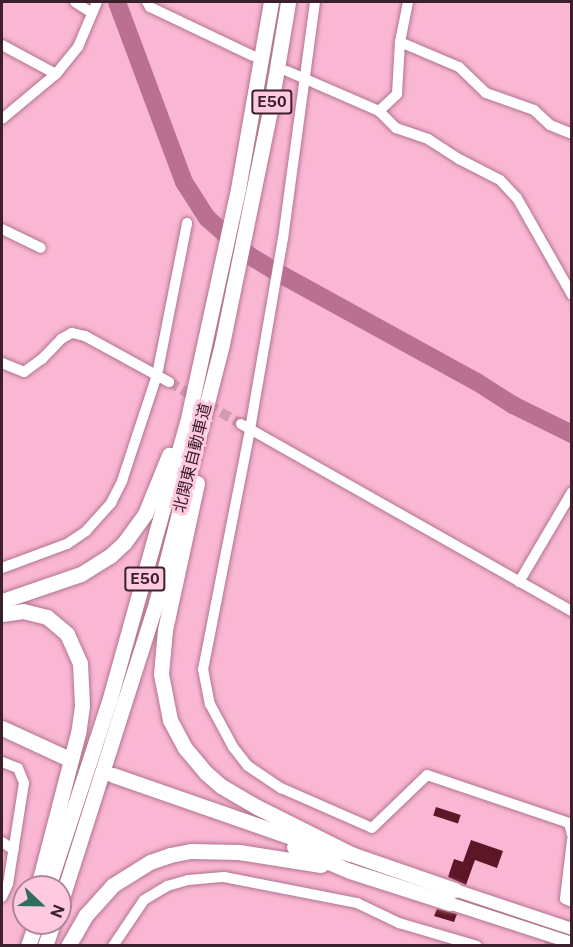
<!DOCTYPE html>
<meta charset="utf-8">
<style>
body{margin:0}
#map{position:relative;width:573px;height:947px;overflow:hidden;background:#fab7d3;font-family:"Public Sans","Noto Sans JP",sans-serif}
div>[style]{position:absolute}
.river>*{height:18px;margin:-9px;padding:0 9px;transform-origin:9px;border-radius:9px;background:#ba7091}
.building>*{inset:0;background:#5d1626;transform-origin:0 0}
.minor-tunnel>*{height:10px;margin-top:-5px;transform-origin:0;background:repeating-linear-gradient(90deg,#d399b1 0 10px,transparent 0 15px)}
.highway-tunnel>*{height:15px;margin-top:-7.5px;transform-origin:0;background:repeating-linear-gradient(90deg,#d399b1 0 15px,transparent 0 23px)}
.roads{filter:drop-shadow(0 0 2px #b1748f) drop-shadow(0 0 2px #b1748f)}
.minor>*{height:10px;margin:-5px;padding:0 5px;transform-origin:5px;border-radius:5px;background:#fff}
.major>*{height:12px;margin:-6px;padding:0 6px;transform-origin:6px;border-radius:6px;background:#fff}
.highway>*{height:15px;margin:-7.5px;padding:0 7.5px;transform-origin:7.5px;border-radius:7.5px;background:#fff}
span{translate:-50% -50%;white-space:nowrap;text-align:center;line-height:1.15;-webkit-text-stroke:6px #ffc9df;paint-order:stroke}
.shield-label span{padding:2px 4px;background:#ffc9df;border:2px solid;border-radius:4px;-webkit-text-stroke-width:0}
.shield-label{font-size:15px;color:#39202b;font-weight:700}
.street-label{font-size:16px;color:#39202b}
.frame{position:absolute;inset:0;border:3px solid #39202b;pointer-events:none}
.north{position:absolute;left:12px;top:875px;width:60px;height:60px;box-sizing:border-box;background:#ffc9df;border:2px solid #b08597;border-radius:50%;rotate:112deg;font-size:16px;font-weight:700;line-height:24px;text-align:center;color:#39202b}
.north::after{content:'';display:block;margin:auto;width:21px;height:27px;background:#2f6e5c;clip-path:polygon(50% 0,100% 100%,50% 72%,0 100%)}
</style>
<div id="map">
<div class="river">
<i style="left:117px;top:2px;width:192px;rotate:69.6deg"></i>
<i style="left:184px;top:182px;width:43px;rotate:57.4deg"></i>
<i style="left:207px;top:218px;width:57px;rotate:41.5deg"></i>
<i style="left:250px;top:256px;width:37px;rotate:31deg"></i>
<i style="left:282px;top:275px;width:222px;rotate:28.8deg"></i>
<i style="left:477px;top:382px;width:43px;rotate:32.6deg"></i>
<i style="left:513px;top:405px;width:66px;rotate:26.2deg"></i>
</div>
<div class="building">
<i style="left:436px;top:807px;width:26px;height:9px;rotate:18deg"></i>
<i style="clip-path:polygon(471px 840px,503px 851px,497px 868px,475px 860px,466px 885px,448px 877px,454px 859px,463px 862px)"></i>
<i style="clip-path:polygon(437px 909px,457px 914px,454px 922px,434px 916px)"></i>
</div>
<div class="minor-tunnel">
<i style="left:169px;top:382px;width:83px;rotate:30.3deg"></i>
<i style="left:547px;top:946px;width:33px;rotate:-44deg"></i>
</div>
<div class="highway-tunnel">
<i style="left:63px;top:765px;width:50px;rotate:21deg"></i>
</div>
<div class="roads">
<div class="minor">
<i style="left:75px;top:2px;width:20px;rotate:33deg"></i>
<i style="left:147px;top:2px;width:6px;rotate:59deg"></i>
<i style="left:150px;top:7px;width:114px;rotate:25.4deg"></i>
<i style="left:315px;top:2px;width:238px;rotate:97.7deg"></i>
<i style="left:283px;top:238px;width:195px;rotate:99.8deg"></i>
<i style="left:250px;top:430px;width:244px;rotate:101.1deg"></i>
<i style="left:203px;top:669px;width:36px;rotate:79deg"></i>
<i style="left:210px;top:704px;width:49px;rotate:61.9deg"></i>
<i style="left:233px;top:747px;width:24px;rotate:52deg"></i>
<i style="left:248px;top:766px;width:40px;rotate:34deg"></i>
<i style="left:281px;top:788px;width:99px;rotate:23.7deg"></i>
<i style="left:372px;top:828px;width:76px;rotate:-43.9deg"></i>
<i style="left:427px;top:775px;width:150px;rotate:18.7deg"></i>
<i style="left:569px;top:823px;width:12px;rotate:76deg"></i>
<i style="left:400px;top:42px;width:64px;rotate:23deg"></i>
<i style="left:459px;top:67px;width:37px;rotate:44deg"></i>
<i style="left:486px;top:93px;width:51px;rotate:19.5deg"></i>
<i style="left:534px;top:110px;width:22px;rotate:43deg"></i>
<i style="left:550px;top:125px;width:24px;rotate:22deg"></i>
<i style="left:2px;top:45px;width:61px;rotate:28.2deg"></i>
<i style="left:287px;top:71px;width:100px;rotate:23.5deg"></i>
<i style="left:379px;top:111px;width:24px;rotate:45deg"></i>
<i style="left:396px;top:128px;width:34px;rotate:19deg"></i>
<i style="left:428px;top:139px;width:37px;rotate:33deg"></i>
<i style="left:459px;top:159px;width:46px;rotate:27.1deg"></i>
<i style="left:500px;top:180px;width:25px;rotate:47deg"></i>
<i style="left:517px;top:198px;width:112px;rotate:60.4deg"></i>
<i style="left:379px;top:111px;width:25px;rotate:-43deg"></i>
<i style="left:397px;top:94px;width:52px;rotate:-86.7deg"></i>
<i style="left:400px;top:42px;width:41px;rotate:-78.7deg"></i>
<i style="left:2px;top:119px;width:70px;rotate:-39.8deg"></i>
<i style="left:56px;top:74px;width:35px;rotate:-51deg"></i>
<i style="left:78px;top:47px;width:49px;rotate:-67.1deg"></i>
<i style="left:2px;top:229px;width:43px;rotate:26deg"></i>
<i style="left:2px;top:363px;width:24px;rotate:22deg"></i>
<i style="left:24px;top:372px;width:22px;rotate:-36deg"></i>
<i style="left:42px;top:359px;width:28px;rotate:-46deg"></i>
<i style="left:61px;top:339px;width:13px;rotate:-29deg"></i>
<i style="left:72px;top:333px;width:13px;rotate:13deg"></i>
<i style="left:85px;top:336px;width:96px;rotate:28.7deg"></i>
<i style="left:241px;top:424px;width:380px;rotate:29.5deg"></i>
<i style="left:2px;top:568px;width:69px;rotate:-20.3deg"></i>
<i style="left:67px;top:544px;width:23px;rotate:-34deg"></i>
<i style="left:86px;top:531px;width:38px;rotate:-48deg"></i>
<i style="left:111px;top:503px;width:25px;rotate:-63deg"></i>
<i style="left:122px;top:481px;width:112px;rotate:-71.7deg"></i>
<i style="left:157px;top:375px;width:155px;rotate:-78.8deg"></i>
<i style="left:519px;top:582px;width:104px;rotate:-59.5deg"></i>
<i style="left:2px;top:762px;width:17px;rotate:21deg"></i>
<i style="left:18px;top:768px;width:16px;rotate:68deg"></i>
<i style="left:24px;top:783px;width:102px;rotate:99deg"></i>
<i style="left:8px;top:884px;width:14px;rotate:115deg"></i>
<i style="left:572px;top:840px;width:59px;rotate:96.8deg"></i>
<i style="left:565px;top:899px;width:8px;rotate:23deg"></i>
<i style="left:2px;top:842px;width:14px;rotate:34deg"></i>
<i style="left:113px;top:946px;width:55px;rotate:-56deg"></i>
<i style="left:144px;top:900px;width:27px;rotate:-31deg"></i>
<i style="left:167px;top:886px;width:22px;rotate:-16deg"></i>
<i style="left:188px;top:880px;width:36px;rotate:-5deg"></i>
<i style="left:224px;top:877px;width:136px;rotate:11.1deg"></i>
<i style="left:357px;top:903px;width:47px;rotate:25.5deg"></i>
<i style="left:399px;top:923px;width:81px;rotate:16.4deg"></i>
</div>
<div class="major">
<i style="left:455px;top:890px;width:123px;rotate:18.4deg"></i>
<i style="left:449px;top:903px;width:129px;rotate:18deg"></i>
</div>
<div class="highway">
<i style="left:197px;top:483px;width:150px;rotate:102.3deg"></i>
<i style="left:165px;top:630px;width:44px;rotate:95.2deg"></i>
<i style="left:161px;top:674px;width:47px;rotate:78.9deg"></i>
<i style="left:170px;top:720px;width:32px;rotate:62deg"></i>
<i style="left:185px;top:748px;width:33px;rotate:50deg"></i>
<i style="left:206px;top:773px;width:20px;rotate:41deg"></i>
<i style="left:221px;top:786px;width:42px;rotate:30.3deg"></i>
<i style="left:257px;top:807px;width:105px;rotate:26.6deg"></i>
<i style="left:2px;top:601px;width:83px;rotate:-18.9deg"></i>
<i style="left:81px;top:574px;width:34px;rotate:-32deg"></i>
<i style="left:110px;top:556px;width:19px;rotate:-43deg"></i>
<i style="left:124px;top:543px;width:36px;rotate:-54deg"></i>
<i style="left:145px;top:514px;width:64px;rotate:-67.9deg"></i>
<i style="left:2px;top:614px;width:21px;rotate:-8deg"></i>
<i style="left:23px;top:611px;width:25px;rotate:14deg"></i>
<i style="left:47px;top:617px;width:26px;rotate:40deg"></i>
<i style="left:67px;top:634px;width:32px;rotate:66deg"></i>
<i style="left:80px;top:663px;width:43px;rotate:87.3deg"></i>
<i style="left:82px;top:706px;width:27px;rotate:98deg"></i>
<i style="left:78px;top:733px;width:159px;rotate:104.6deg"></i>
<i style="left:2px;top:728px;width:69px;rotate:24.7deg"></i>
<i style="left:113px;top:775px;width:203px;rotate:19.2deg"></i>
<i style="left:305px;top:842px;width:48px;rotate:14.6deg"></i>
<i style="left:351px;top:854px;width:110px;rotate:19.1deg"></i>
<i style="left:294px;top:847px;width:61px;rotate:23.2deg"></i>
<i style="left:350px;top:871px;width:104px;rotate:17.9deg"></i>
<i style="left:48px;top:887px;width:199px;rotate:-71.8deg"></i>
<i style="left:110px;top:698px;width:286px;rotate:-74.4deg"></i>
<i style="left:187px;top:423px;width:239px;rotate:-77.7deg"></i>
<i style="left:238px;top:189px;width:190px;rotate:-80deg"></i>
<i style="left:60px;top:904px;width:316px;rotate:-72.3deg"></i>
<i style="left:156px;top:603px;width:267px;rotate:-75.7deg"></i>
<i style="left:222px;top:344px;width:239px;rotate:-78.4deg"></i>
<i style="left:270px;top:110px;width:109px;rotate:-80.5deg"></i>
<i style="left:28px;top:946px;width:24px;rotate:-71deg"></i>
<i style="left:45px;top:946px;width:24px;rotate:-71deg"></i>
<i style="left:68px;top:946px;width:36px;rotate:-60deg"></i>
<i style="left:86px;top:915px;width:40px;rotate:-48deg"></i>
<i style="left:113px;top:885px;width:44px;rotate:-31.9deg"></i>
<i style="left:150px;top:862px;width:21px;rotate:-19deg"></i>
<i style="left:170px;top:855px;width:21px;rotate:-11deg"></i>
<i style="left:191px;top:851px;width:48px;rotate:1.2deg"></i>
<i style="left:239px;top:852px;width:83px;rotate:9deg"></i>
</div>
</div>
<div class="shield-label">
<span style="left:272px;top:102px">E50</span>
<span style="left:145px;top:579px">E50</span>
</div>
<div class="street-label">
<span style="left:193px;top:458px;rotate:-76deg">北関東自動車道</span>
</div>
<div class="frame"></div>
<div class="north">N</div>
</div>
